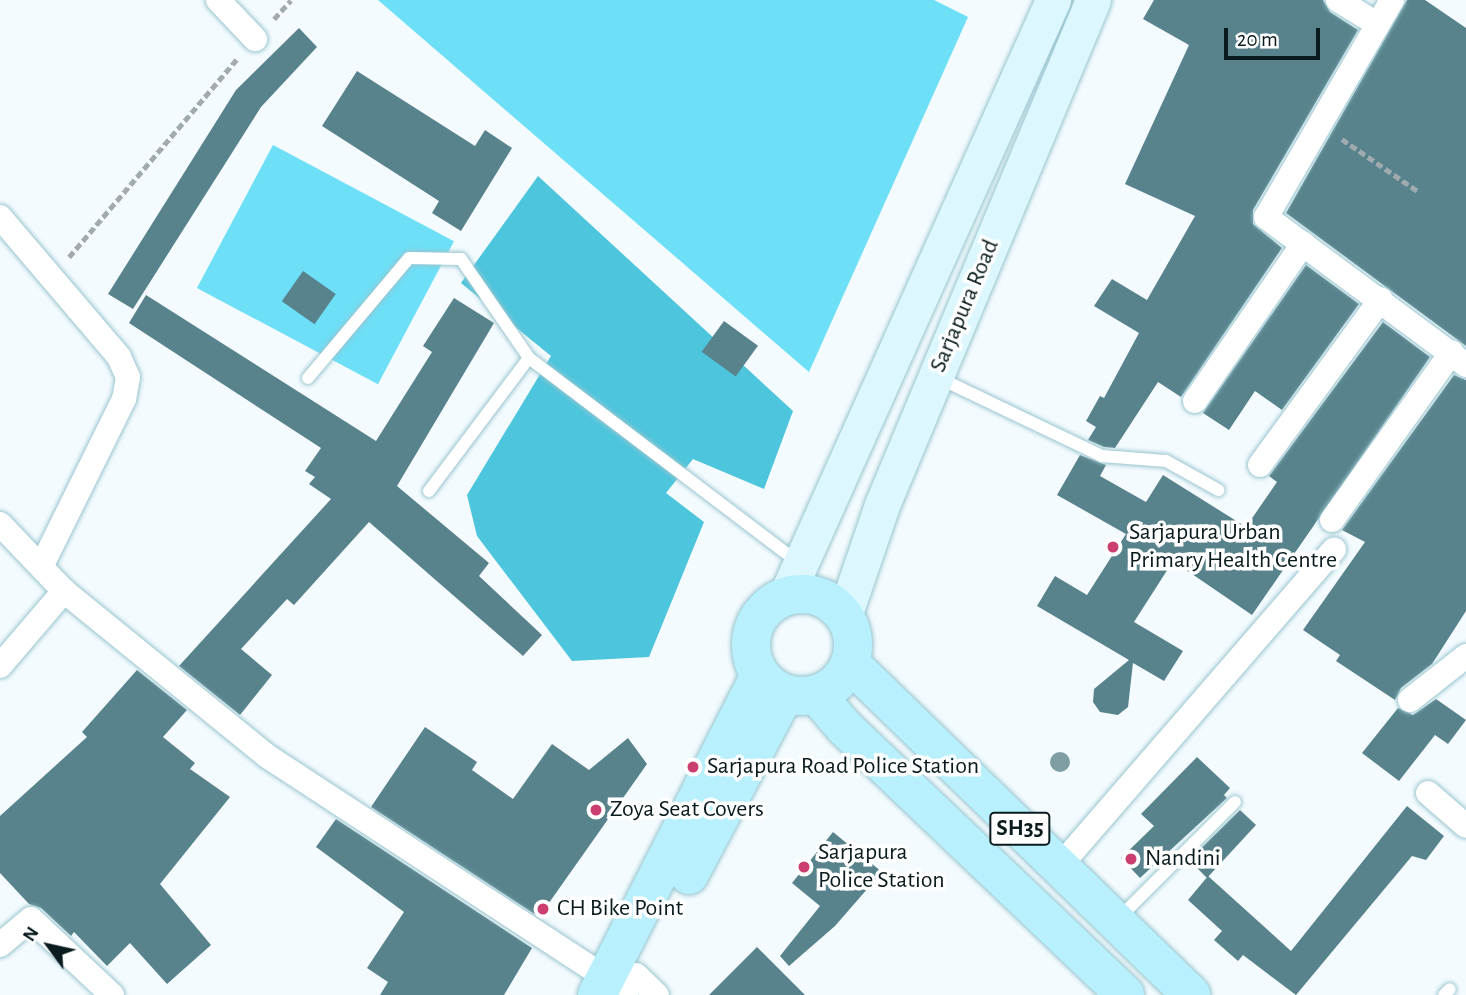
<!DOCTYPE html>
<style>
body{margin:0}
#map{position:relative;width:1466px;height:995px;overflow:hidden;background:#f3fbfe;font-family:"Alegreya Sans",sans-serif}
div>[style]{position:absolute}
.green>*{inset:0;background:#6ddff7;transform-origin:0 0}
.forest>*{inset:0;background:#4dc5dd}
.building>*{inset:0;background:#59838c;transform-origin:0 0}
.path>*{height:4.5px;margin-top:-2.25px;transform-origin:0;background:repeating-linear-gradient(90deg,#9fabae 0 7px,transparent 0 10.5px)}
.roads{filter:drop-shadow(0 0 2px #99c5cf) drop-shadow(0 0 2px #99c5cf)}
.lane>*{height:12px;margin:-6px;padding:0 6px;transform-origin:6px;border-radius:6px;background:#fff}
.street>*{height:24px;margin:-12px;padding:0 12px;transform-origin:12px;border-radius:12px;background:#fff}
.secondary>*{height:35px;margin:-17.5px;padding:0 17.5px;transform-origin:17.5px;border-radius:17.5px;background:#dcf8fe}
.primary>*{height:38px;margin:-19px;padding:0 19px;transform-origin:19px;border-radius:19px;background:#b8f1fd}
.primary>.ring{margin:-19px;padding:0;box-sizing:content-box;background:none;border:38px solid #b8f1fd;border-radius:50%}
.trees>*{width:20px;height:20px;margin:-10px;border-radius:50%;background:#7e9ea4}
.dots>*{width:19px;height:19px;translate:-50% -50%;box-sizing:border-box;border:4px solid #fff;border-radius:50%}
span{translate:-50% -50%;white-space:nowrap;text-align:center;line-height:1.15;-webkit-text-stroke:7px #fff;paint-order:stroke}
.shield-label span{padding:2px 5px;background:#fff;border:2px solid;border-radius:5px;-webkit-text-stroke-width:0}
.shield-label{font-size:23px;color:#091b1e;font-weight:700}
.street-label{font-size:24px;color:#091b1e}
.poi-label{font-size:24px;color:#091b1e}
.left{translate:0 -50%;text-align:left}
.north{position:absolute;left:14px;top:911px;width:70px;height:70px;-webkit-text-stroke:5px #fff;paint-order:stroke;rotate:303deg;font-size:19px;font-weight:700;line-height:28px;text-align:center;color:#091b1e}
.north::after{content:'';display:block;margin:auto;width:24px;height:32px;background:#091b1e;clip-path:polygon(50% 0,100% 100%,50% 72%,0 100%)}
.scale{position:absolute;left:1224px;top:28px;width:96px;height:32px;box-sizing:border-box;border:4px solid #091b1e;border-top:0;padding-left:9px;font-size:21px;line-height:24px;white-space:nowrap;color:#091b1e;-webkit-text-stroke:5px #fff;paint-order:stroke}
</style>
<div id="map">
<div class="green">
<i style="clip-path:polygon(378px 0,934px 0,968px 17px,809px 372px)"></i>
<i style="left:273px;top:145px;width:205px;height:162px;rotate:28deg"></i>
</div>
<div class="forest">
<i style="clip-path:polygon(538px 176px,793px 411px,764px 489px,693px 459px,666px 493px,704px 522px,649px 657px,572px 661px,477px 536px,467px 495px,551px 356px,461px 283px)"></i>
</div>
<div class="building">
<i style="clip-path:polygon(1154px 0,1323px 0,1330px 12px,1358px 30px,1253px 210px,1253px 224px,1282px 248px,1181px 397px,1158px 382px,1115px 448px,1104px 447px,1088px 440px,1096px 427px,1086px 421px,1100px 396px,1104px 398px,1139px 333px,1094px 306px,1112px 279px,1147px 300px,1195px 216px,1125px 184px,1189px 45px,1143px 19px)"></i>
<i style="clip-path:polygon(1407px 0,1425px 0,1466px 28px,1466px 346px,1286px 213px)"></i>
<i style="clip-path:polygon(299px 28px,317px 47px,261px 107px,133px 309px,108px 294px,236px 90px)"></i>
<i style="clip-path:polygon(357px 71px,475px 146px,485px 130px,512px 148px,461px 231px,432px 213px,439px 201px,322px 126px)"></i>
<i style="clip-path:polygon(1306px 265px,1359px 304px,1282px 410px,1255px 391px,1229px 430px,1203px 413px)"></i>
<i style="left:303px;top:271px;width:40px;height:37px;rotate:35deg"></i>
<i style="clip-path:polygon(146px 295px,376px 441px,432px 352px,423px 346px,454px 298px,494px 323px,397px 486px,489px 563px,479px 576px,542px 635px,523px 656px,369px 522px,294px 605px,287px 599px,241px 649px,272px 675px,240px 715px,179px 666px,331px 499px,309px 484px,315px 477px,305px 471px,321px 448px,129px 323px)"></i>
<i style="left:724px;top:321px;width:42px;height:38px;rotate:36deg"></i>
<i style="clip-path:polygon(1383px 322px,1430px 357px,1252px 615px,1173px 561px,1134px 622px,1183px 651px,1164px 681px,1133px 663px,1128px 707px,1118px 715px,1100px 712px,1093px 702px,1094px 689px,1129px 660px,1037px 606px,1055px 576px,1087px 595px,1126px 534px,1057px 495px,1080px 455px,1106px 465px,1100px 476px,1146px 502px,1163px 475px,1246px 527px,1277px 482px,1269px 476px)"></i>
<i style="clip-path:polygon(1454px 375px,1466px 380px,1466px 611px,1432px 664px,1401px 688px,1395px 700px,1336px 661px,1340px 655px,1303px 630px,1365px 542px,1342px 530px)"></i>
<i style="clip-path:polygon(137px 670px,187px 710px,163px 737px,195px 763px,190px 769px,230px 797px,160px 884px,211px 945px,167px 984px,130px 943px,107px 966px,74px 932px,71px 936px,41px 908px,29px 904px,0 873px,0 816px,87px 737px,82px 732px)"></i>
<i style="clip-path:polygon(1436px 699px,1466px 720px,1448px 744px,1435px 735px,1399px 781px,1362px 753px,1398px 708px,1413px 715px)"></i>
<i style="clip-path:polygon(425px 727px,477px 762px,472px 770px,513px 799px,552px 744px,589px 770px,628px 738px,647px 764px,539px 917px,371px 807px)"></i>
<i style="clip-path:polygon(1197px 757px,1230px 788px,1224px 795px,1227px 798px,1140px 878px,1121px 858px,1154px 826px,1141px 814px)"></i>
<i style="clip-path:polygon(1407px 806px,1444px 836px,1426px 860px,1412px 856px,1296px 995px,1243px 955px,1238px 961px,1214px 940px,1222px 931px,1188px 900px,1208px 876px,1291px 951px)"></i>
<i style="clip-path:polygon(1240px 810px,1256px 825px,1207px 878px,1189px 860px)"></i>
<i style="clip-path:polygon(336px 819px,532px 948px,504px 995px,380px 995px,388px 982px,367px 968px,404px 912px,316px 847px)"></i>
<i style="clip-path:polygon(833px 832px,882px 872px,835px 926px,789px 966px,780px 956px,820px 906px,792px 883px)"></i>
<i style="clip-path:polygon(757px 947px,805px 995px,709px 995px)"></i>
</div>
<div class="path">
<i style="left:274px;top:19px;width:25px;rotate:-48deg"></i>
<i style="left:1342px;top:139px;width:93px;rotate:34.5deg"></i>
<i style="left:69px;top:257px;width:260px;rotate:-49.7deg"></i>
</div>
<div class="roads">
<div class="lane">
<i style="left:308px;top:378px;width:157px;rotate:-49.9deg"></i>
<i style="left:409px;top:258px;width:52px;rotate:1.1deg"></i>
<i style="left:461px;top:259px;width:120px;rotate:55.5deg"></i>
<i style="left:529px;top:358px;width:338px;rotate:37.2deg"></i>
<i style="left:939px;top:378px;width:181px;rotate:25.6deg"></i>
<i style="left:1102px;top:456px;width:64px;rotate:4.5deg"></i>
<i style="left:1166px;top:461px;width:60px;rotate:29.1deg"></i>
<i style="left:429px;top:491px;width:166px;rotate:-53.1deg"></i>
<i style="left:1119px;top:918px;width:164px;rotate:-45deg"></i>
<i style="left:1444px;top:995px;width:8px;rotate:-45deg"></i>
</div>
<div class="street">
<i style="left:218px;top:0;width:54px;rotate:46.5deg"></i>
<i style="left:1338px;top:0;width:46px;rotate:31.6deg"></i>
<i style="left:1392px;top:0;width:251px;rotate:120.1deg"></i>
<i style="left:1266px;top:217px;width:249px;rotate:36.5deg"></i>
<i style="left:0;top:217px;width:184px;rotate:49.6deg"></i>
<i style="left:119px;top:357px;width:22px;rotate:66deg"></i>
<i style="left:128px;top:377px;width:22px;rotate:100deg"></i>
<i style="left:124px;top:399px;width:187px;rotate:116.3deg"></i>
<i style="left:1195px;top:401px;width:191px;rotate:-55.5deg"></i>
<i style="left:1260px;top:465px;width:205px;rotate:-53.9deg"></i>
<i style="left:1332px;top:520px;width:206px;rotate:-54.5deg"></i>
<i style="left:0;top:524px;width:93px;rotate:46.3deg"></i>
<i style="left:64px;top:591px;width:262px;rotate:39.1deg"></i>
<i style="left:267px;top:756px;width:430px;rotate:33.2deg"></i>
<i style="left:0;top:666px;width:99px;rotate:-49.5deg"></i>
<i style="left:1410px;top:700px;width:71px;rotate:-38.2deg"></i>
<i style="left:1428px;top:793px;width:50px;rotate:41deg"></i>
<i style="left:1059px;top:867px;width:420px;rotate:-49.1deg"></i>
<i style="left:0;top:945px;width:40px;rotate:-40deg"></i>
<i style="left:31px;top:919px;width:111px;rotate:43.2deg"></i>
<i style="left:636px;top:975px;width:29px;rotate:44deg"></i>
</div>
<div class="secondary">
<i style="left:786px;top:596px;width:653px;rotate:-65.87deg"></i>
<i style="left:844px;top:616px;width:117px;rotate:-71.1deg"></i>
<i style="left:882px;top:505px;width:547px;rotate:-67.32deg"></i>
</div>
<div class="primary">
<i class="ring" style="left:751px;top:594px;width:64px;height:64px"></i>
<i style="left:850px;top:663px;width:476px;rotate:44.2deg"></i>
<i style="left:816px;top:694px;width:43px;rotate:49.7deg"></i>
<i style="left:844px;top:727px;width:388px;rotate:43.6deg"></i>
<i style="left:689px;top:875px;width:205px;rotate:-62.1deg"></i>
<i style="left:597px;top:995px;width:359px;rotate:-63deg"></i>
</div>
</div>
<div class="trees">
<i style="left:1060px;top:762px"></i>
</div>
<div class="dots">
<i style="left:1113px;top:547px;background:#cb3f70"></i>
<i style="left:693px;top:767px;background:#cb3f70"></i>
<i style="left:596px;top:810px;background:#cb3f70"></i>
<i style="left:1131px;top:859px;background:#cb3f70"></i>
<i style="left:804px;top:867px;background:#cb3f70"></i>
<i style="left:543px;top:909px;background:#cb3f70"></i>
</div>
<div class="shield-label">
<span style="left:1020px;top:829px">SH35</span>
</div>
<div class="street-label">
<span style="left:965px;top:306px;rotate:-67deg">Sarjapura Road</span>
</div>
<div class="poi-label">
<span class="left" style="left:1129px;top:547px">Sarjapura Urban<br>Primary Health Centre</span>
<span class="left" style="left:707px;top:767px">Sarjapura Road Police Station</span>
<span class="left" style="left:610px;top:810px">Zoya Seat Covers</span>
<span class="left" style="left:818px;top:867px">Sarjapura<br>Police Station</span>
<span class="left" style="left:1145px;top:859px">Nandini</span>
<span class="left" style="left:557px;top:909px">CH Bike Point</span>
</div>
<div class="north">N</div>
<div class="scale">20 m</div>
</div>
